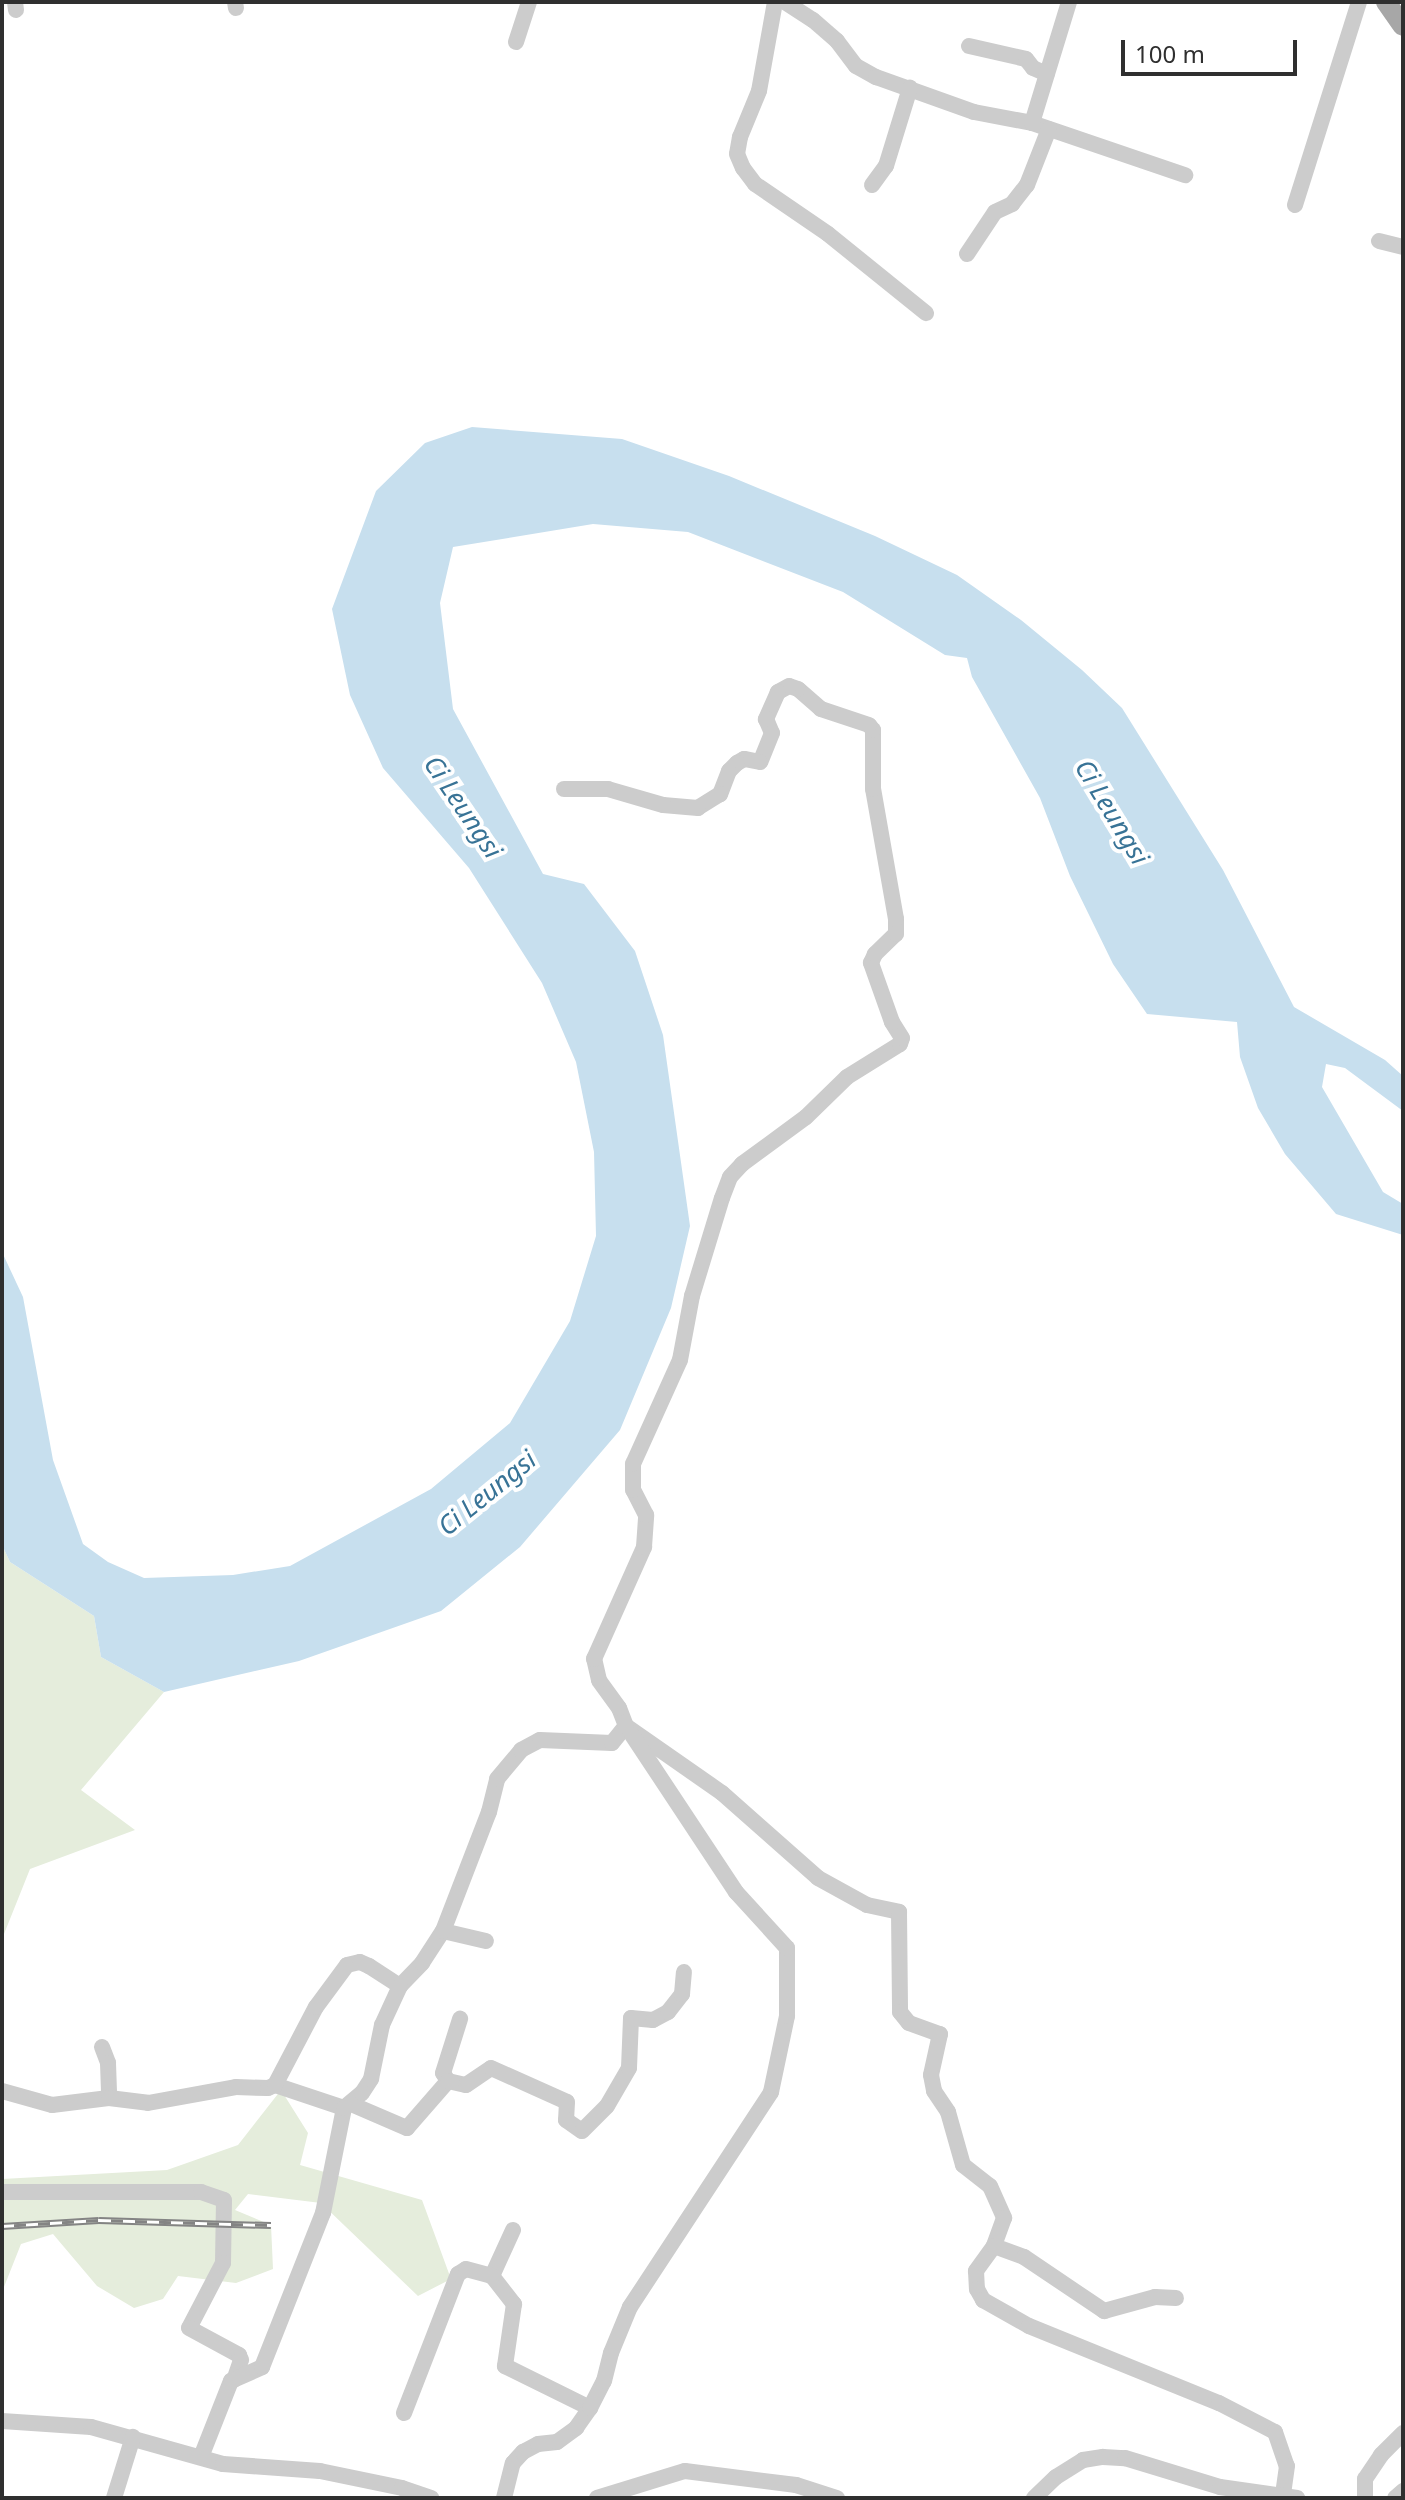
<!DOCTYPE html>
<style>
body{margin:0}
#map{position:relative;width:1405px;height:2500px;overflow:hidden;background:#fff;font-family:"Noto Sans",sans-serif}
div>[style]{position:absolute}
.green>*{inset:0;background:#e5eddc}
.water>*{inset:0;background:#c7dfee}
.minor>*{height:16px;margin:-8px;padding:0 8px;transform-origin:8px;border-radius:8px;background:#ccc}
.major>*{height:20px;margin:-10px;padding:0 10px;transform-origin:10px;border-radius:10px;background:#a7a7a7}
.rail>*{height:7px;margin-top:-3.5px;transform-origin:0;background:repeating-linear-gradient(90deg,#fff 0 12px,#848484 0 24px);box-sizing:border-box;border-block:2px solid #848484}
span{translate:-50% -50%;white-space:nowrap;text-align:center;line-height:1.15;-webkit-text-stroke:8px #fff;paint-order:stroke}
.water-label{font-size:26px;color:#387396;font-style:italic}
.frame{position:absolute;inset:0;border:4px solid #2f2f2f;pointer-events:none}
.scale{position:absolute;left:1121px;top:40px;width:176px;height:36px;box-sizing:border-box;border:4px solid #2f2f2f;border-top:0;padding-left:10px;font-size:24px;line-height:28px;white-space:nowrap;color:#2f2f2f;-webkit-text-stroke:6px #fff;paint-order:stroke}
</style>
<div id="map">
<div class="green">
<i style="clip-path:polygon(2px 1545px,10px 1562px,94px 1616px,101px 1657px,164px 1692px,81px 1790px,135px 1830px,30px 1869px,2px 1939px)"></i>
<i style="clip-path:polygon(281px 2090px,308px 2133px,300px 2165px,422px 2200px,451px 2279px,418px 2296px,321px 2203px,248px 2194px,235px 2210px,271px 2225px,273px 2269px,236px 2283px,178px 2276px,163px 2299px,134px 2308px,97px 2286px,53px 2234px,21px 2244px,2px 2292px,2px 2179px,167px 2170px,238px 2145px)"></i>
</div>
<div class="water">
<i style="clip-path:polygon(472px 427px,622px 439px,729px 476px,875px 536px,957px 575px,1021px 620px,1082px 670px,1122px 708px,1223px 870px,1294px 1007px,1385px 1060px,1403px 1076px,1403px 1111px,1345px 1068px,1326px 1064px,1322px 1087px,1383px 1192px,1403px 1204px,1403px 1235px,1336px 1214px,1285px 1154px,1258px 1108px,1240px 1057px,1237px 1022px,1147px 1014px,1113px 964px,1070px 876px,1040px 798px,972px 677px,967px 658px,945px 655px,843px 592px,688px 532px,593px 524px,453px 547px,440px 603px,453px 709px,543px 874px,584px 884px,635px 951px,663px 1035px,690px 1226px,671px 1308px,620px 1430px,520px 1547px,441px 1611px,299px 1661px,164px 1692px,101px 1657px,94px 1616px,10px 1562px,2px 1545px,2px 1252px,23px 1297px,53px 1460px,83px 1544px,108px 1562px,144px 1578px,233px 1575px,290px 1566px,431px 1489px,510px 1423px,570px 1321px,596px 1236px,594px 1152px,576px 1062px,542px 983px,469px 868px,383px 768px,350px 695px,332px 609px,376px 491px,425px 443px)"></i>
</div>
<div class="minor">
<i style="left:15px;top:2px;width:8px;rotate:83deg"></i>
<i style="left:235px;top:2px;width:6px;rotate:81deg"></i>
<i style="left:775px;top:2px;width:90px;rotate:100.2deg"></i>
<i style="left:759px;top:91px;width:50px;rotate:112.4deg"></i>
<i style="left:740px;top:137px;width:17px;rotate:100deg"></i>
<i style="left:737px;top:154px;width:15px;rotate:67deg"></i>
<i style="left:743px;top:168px;width:20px;rotate:53deg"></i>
<i style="left:755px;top:184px;width:88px;rotate:34.4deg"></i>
<i style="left:828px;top:234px;width:126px;rotate:38.9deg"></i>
<i style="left:785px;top:2px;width:33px;rotate:33deg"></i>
<i style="left:813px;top:20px;width:32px;rotate:41deg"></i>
<i style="left:837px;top:41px;width:31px;rotate:53deg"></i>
<i style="left:856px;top:66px;width:23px;rotate:29deg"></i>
<i style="left:876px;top:77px;width:104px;rotate:19.7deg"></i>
<i style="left:974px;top:112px;width:59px;rotate:10.7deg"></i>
<i style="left:1032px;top:123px;width:162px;rotate:18.8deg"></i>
<i style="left:516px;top:42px;width:42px;rotate:-72deg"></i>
<i style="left:969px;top:46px;width:58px;rotate:12.8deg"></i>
<i style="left:1026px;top:59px;width:11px;rotate:52deg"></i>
<i style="left:1033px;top:68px;width:15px;rotate:23deg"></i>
<i style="left:1032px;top:123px;width:127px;rotate:-73deg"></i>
<i style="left:872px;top:185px;width:24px;rotate:-54deg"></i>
<i style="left:886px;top:166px;width:82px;rotate:-72.9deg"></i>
<i style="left:1295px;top:205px;width:213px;rotate:-72.5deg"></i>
<i style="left:1379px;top:241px;width:25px;rotate:14deg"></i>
<i style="left:967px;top:254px;width:50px;rotate:-56.3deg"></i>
<i style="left:995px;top:212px;width:19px;rotate:-25deg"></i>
<i style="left:1012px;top:204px;width:24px;rotate:-52deg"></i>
<i style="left:1027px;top:185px;width:60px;rotate:-68.6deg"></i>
<i style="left:626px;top:1726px;width:117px;rotate:34.9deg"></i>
<i style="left:722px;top:1793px;width:128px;rotate:41.5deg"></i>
<i style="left:818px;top:1878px;width:56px;rotate:28.9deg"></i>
<i style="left:867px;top:1905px;width:33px;rotate:12deg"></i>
<i style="left:899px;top:1912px;width:100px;rotate:89.4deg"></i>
<i style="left:900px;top:2012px;width:14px;rotate:51deg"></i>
<i style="left:909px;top:2023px;width:33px;rotate:20deg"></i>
<i style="left:940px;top:2034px;width:42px;rotate:102.4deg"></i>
<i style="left:931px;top:2075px;width:16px;rotate:79deg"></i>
<i style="left:934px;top:2091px;width:25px;rotate:56deg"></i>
<i style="left:948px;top:2112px;width:55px;rotate:74.2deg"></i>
<i style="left:963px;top:2165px;width:34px;rotate:38deg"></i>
<i style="left:990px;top:2186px;width:35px;rotate:66deg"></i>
<i style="left:1004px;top:2218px;width:30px;rotate:110deg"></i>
<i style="left:994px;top:2246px;width:31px;rotate:126deg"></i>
<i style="left:976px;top:2271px;width:18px;rotate:87deg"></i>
<i style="left:977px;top:2289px;width:13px;rotate:61deg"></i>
<i style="left:983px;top:2300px;width:53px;rotate:29.5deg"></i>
<i style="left:1029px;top:2326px;width:205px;rotate:22.1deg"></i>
<i style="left:1219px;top:2403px;width:63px;rotate:27.4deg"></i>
<i style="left:1275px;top:2432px;width:36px;rotate:71deg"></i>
<i style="left:1287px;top:2466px;width:30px;rotate:98deg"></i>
<i style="left:443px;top:1931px;width:44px;rotate:13.1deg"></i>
<i style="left:102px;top:2047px;width:17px;rotate:69deg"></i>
<i style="left:108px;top:2063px;width:35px;rotate:88deg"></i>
<i style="left:448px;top:2081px;width:9px;rotate:-122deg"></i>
<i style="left:443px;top:2073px;width:57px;rotate:-72.5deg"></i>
<i style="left:275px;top:2085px;width:73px;rotate:18.4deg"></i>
<i style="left:2px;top:2091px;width:52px;rotate:15.6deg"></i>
<i style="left:52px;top:2105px;width:57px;rotate:-7deg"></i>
<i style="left:109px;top:2098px;width:39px;rotate:7deg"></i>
<i style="left:148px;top:2103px;width:89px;rotate:-10.3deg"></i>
<i style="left:236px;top:2087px;width:32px;rotate:2deg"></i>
<i style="left:268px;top:2088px;width:8px;rotate:-23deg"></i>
<i style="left:275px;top:2085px;width:88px;rotate:-62.3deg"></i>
<i style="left:316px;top:2007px;width:52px;rotate:-53.6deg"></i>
<i style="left:347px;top:1965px;width:13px;rotate:-13deg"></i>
<i style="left:360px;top:1962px;width:10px;rotate:24deg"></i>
<i style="left:369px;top:1966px;width:37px;rotate:33deg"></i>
<i style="left:400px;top:1986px;width:32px;rotate:-46deg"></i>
<i style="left:422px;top:1963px;width:38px;rotate:-57deg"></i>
<i style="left:443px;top:1931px;width:128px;rotate:-68.9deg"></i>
<i style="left:489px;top:1812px;width:34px;rotate:-76deg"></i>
<i style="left:497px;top:1779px;width:38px;rotate:-50deg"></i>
<i style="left:521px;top:1750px;width:21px;rotate:-28deg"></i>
<i style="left:540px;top:1740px;width:72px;rotate:2.4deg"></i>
<i style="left:612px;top:1743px;width:22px;rotate:-51deg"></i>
<i style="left:626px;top:1726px;width:19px;rotate:-111deg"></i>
<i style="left:619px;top:1708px;width:34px;rotate:-126deg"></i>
<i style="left:599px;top:1680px;width:22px;rotate:-103deg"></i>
<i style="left:594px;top:1659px;width:123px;rotate:-65.9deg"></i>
<i style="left:644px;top:1547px;width:32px;rotate:-86deg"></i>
<i style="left:646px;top:1515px;width:28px;rotate:-117deg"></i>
<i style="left:633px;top:1490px;width:26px;rotate:-90deg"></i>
<i style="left:633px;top:1464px;width:114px;rotate:-65.7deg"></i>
<i style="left:680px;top:1360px;width:65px;rotate:-79.4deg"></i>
<i style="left:692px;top:1296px;width:102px;rotate:-73deg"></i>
<i style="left:722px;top:1198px;width:22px;rotate:-69deg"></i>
<i style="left:730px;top:1177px;width:18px;rotate:-47deg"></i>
<i style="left:742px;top:1164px;width:79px;rotate:-36.3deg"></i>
<i style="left:806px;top:1117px;width:57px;rotate:-44.3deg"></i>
<i style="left:847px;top:1077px;width:62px;rotate:-31.9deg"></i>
<i style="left:900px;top:1044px;width:6px;rotate:-72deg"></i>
<i style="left:902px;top:1038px;width:19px;rotate:-122deg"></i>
<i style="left:892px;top:1022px;width:63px;rotate:-109.6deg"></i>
<i style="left:871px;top:963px;width:10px;rotate:-66deg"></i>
<i style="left:875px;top:954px;width:29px;rotate:-44deg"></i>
<i style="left:896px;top:934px;width:15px;rotate:-90deg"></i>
<i style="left:896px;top:919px;width:132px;rotate:-100deg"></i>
<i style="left:873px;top:789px;width:59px;rotate:-90deg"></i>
<i style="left:873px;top:730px;width:6px;rotate:-129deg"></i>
<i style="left:869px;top:725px;width:51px;rotate:-161.6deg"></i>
<i style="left:821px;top:709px;width:30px;rotate:-139deg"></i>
<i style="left:798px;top:689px;width:9px;rotate:-162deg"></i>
<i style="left:789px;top:686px;width:13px;rotate:151deg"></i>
<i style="left:778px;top:692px;width:30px;rotate:114deg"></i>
<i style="left:766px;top:719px;width:15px;rotate:67deg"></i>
<i style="left:772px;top:733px;width:31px;rotate:112deg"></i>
<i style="left:760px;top:762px;width:16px;rotate:-169deg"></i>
<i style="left:744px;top:759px;width:8px;rotate:150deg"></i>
<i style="left:737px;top:763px;width:11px;rotate:135deg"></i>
<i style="left:729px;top:771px;width:25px;rotate:111deg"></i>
<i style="left:720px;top:794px;width:26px;rotate:148deg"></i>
<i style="left:698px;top:808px;width:35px;rotate:-175deg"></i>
<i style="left:663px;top:805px;width:57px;rotate:-163.8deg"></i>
<i style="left:608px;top:789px;width:44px;rotate:180deg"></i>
<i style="left:351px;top:2104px;width:61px;rotate:23.2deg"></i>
<i style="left:407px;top:2128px;width:62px;rotate:-48.9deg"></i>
<i style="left:448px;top:2081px;width:18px;rotate:13deg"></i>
<i style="left:466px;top:2085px;width:30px;rotate:-34deg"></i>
<i style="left:491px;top:2068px;width:83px;rotate:24.1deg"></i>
<i style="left:567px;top:2102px;width:18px;rotate:93deg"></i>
<i style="left:566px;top:2120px;width:19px;rotate:35deg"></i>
<i style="left:582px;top:2131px;width:35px;rotate:-45deg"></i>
<i style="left:607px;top:2106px;width:44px;rotate:-59.9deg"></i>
<i style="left:629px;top:2068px;width:50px;rotate:-87.7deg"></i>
<i style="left:631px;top:2018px;width:22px;rotate:5deg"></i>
<i style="left:653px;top:2020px;width:17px;rotate:-28deg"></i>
<i style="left:668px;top:2012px;width:23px;rotate:-52deg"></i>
<i style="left:682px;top:1994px;width:22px;rotate:-85deg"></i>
<i style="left:2px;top:2192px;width:199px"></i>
<i style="left:201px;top:2192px;width:24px;rotate:19deg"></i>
<i style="left:224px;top:2200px;width:63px;rotate:90.9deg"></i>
<i style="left:223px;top:2263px;width:73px;rotate:117.6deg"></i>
<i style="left:189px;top:2328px;width:57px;rotate:28.4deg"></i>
<i style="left:239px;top:2355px;width:5px;rotate:68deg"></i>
<i style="left:241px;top:2360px;width:21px;rotate:109deg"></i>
<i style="left:513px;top:2230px;width:51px;rotate:114.5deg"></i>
<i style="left:492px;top:2276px;width:36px;rotate:52deg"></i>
<i style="left:514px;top:2304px;width:63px;rotate:98.3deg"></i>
<i style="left:505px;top:2366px;width:95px;rotate:26.3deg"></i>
<i style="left:994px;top:2246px;width:32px;rotate:20deg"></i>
<i style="left:1024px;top:2257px;width:97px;rotate:34deg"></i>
<i style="left:1104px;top:2311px;width:53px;rotate:-15.4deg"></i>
<i style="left:1155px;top:2297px;width:21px;rotate:3deg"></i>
<i style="left:404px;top:2413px;width:149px;rotate:-68.8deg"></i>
<i style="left:458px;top:2274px;width:9px;rotate:-32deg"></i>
<i style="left:466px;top:2269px;width:27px;rotate:15deg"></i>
<i style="left:2px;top:2421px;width:89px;rotate:3.9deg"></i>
<i style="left:91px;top:2427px;width:137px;rotate:15.7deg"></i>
<i style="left:223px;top:2464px;width:97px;rotate:4.1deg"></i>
<i style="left:320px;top:2471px;width:84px;rotate:11.7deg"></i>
<i style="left:402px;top:2488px;width:31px;rotate:19deg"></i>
<i style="left:201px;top:2457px;width:82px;rotate:-68.5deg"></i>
<i style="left:231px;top:2381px;width:34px;rotate:-24deg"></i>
<i style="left:262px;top:2367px;width:166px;rotate:-68.4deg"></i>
<i style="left:323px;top:2213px;width:107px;rotate:-78.7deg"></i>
<i style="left:344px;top:2108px;width:23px;rotate:-40deg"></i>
<i style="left:362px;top:2093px;width:17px;rotate:-57deg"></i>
<i style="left:371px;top:2079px;width:55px;rotate:-78.5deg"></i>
<i style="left:382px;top:2025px;width:43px;rotate:-65.2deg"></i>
<i style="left:114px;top:2498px;width:64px;rotate:-72.7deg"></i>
<i style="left:504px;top:2498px;width:36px;rotate:-76deg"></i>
<i style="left:513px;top:2463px;width:15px;rotate:-48deg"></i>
<i style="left:523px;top:2452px;width:17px;rotate:-28deg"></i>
<i style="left:538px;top:2444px;width:19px;rotate:-6deg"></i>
<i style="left:557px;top:2442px;width:24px;rotate:-36deg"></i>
<i style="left:576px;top:2428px;width:24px;rotate:-55deg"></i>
<i style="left:590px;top:2408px;width:30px;rotate:-63deg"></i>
<i style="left:604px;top:2381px;width:29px;rotate:-76deg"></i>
<i style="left:611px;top:2353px;width:50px;rotate:-67.6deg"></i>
<i style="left:630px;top:2307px;width:257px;rotate:-56.7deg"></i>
<i style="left:771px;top:2092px;width:78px;rotate:-78.1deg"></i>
<i style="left:787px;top:2016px;width:68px;rotate:-90deg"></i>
<i style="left:787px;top:1948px;width:76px;rotate:-132.3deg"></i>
<i style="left:736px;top:1892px;width:188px;rotate:-123.5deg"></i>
<i style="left:597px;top:2498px;width:92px;rotate:-17.1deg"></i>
<i style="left:685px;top:2471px;width:112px;rotate:7.2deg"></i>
<i style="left:796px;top:2485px;width:43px;rotate:17.6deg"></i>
<i style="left:1034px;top:2498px;width:30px;rotate:-44deg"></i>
<i style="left:1056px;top:2477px;width:32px;rotate:-32deg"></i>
<i style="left:1083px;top:2460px;width:20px;rotate:-9deg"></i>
<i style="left:1103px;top:2457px;width:22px;rotate:3deg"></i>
<i style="left:1125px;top:2458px;width:99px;rotate:17deg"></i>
<i style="left:1220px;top:2487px;width:78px;rotate:8.1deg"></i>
<i style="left:1365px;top:2498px;width:19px;rotate:-90deg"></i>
<i style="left:1365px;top:2479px;width:29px;rotate:-56deg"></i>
<i style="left:1381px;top:2455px;width:31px;rotate:-45deg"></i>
<i style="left:1395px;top:2498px;width:11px;rotate:-41deg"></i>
</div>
<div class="major">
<i style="left:1386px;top:2px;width:29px;rotate:55deg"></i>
</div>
<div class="rail">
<i style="left:2px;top:2226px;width:97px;rotate:-3.5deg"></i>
<i style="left:99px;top:2220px;width:172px;rotate:1.7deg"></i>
</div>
<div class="water-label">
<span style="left:463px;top:807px;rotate:56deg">Ci Leungsi</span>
<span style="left:1112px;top:812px;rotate:59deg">Ci Leungsi</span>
<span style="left:487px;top:1493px;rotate:-39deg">Ci Leungsi</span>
</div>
<div class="frame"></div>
<div class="scale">100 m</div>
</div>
